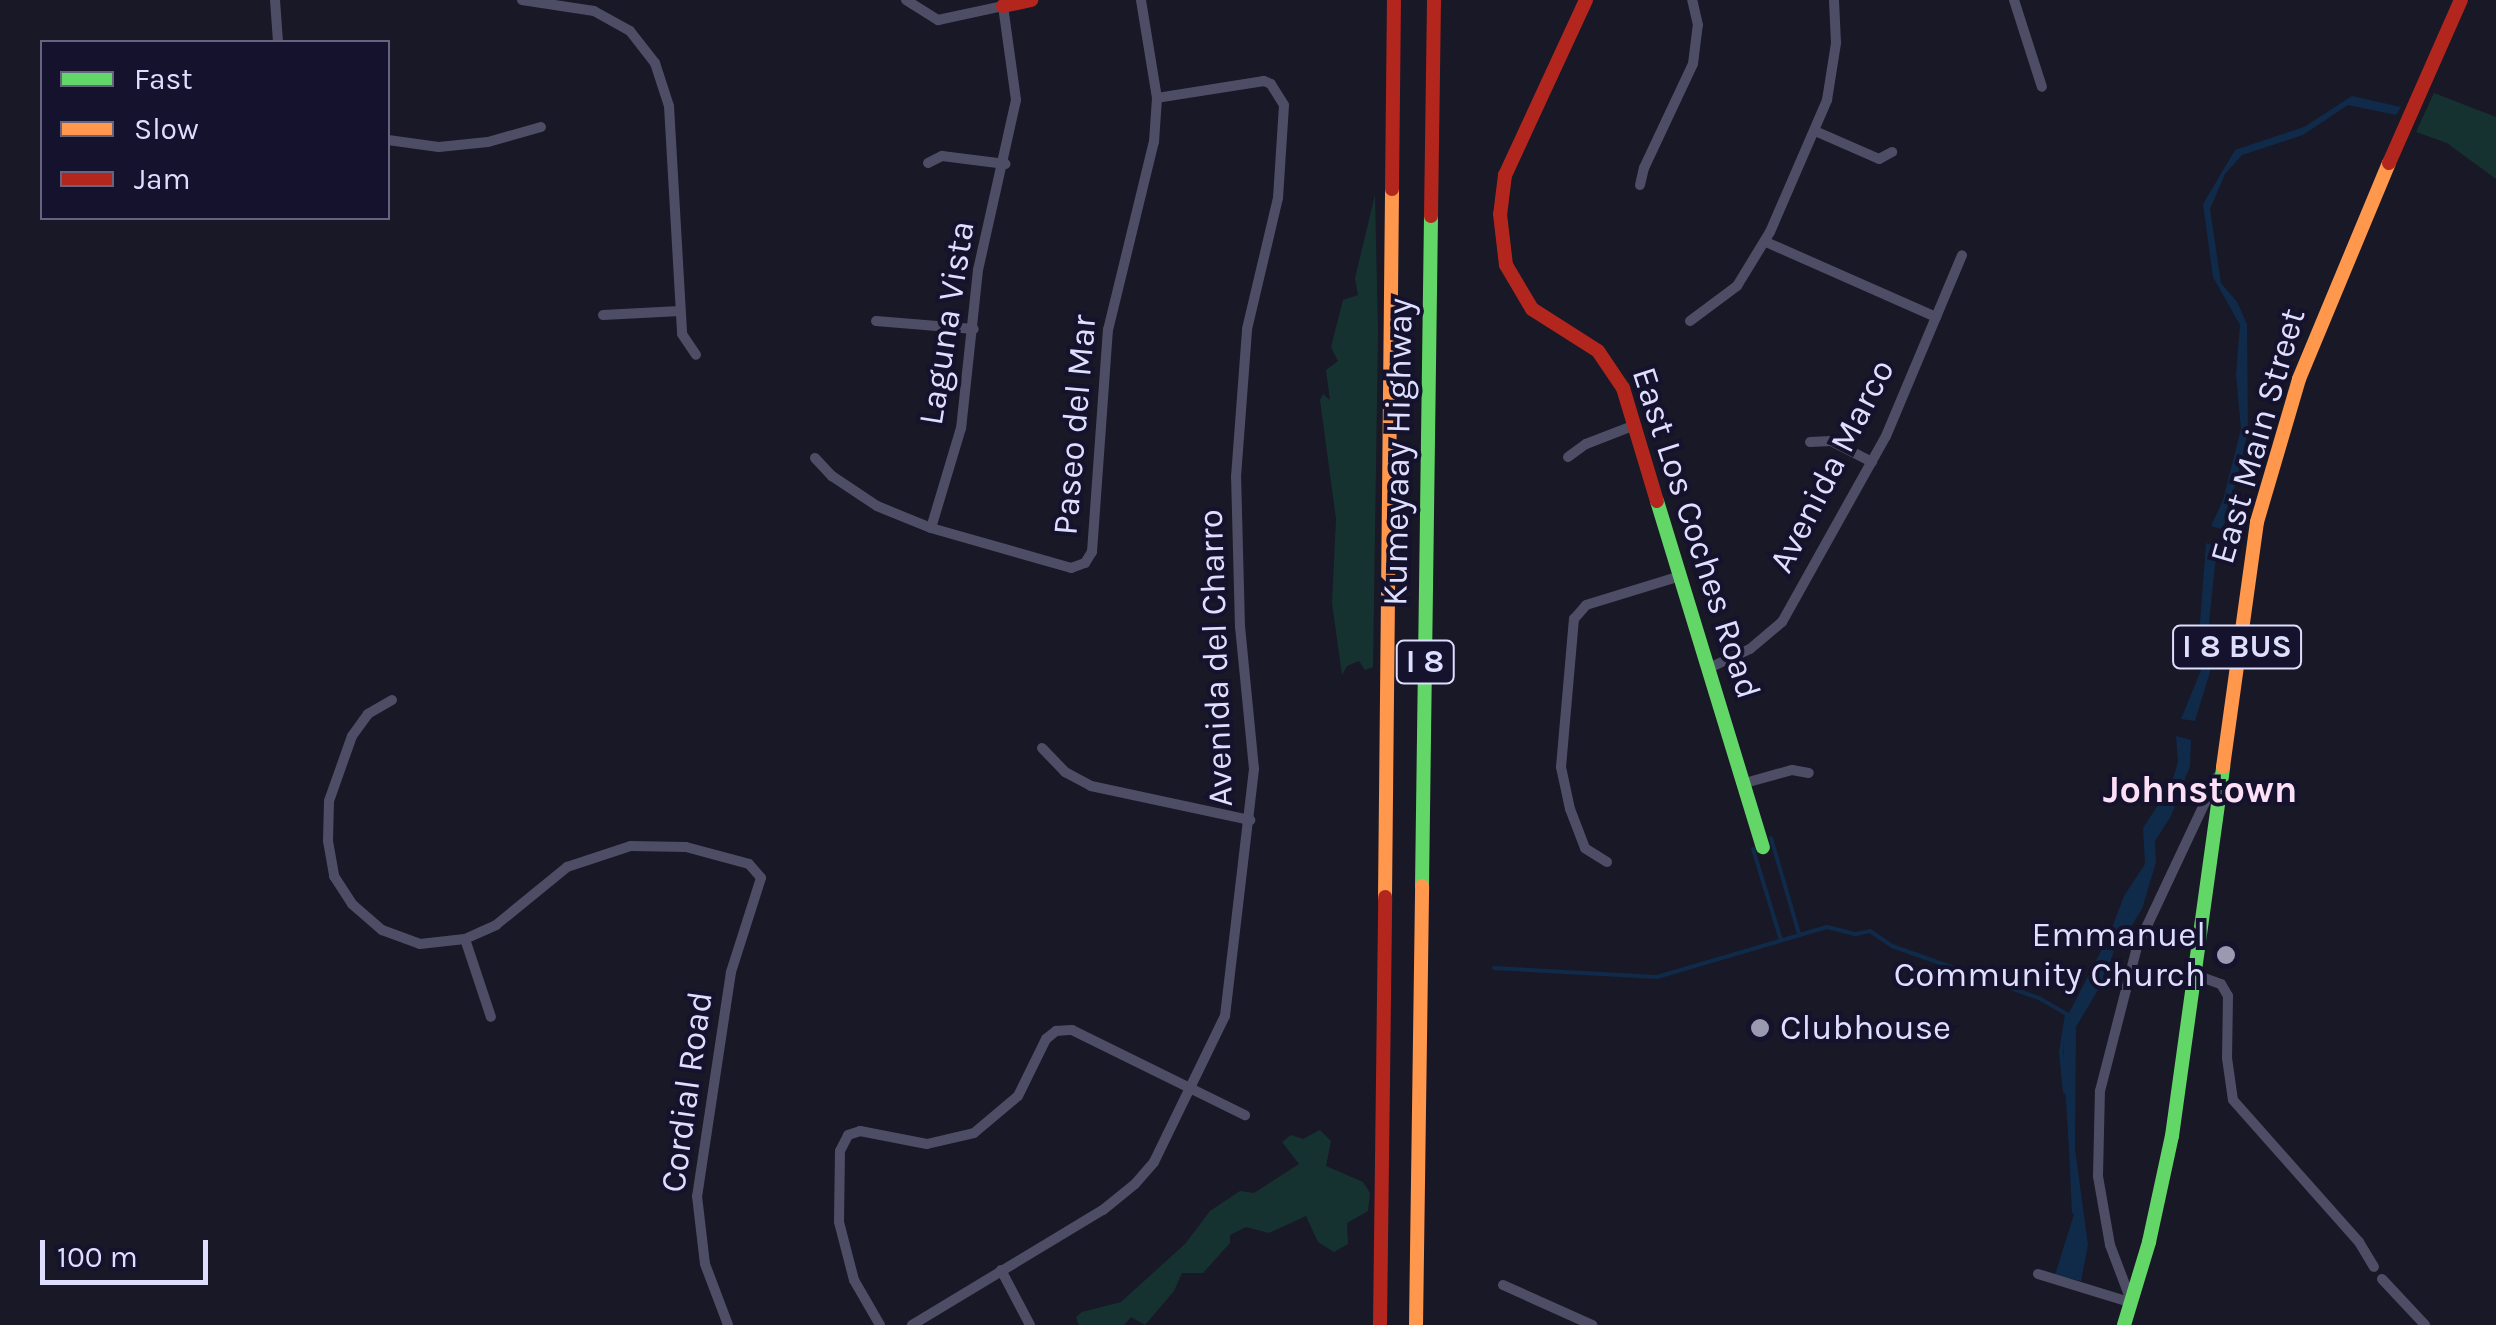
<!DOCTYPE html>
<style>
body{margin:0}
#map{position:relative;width:2496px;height:1325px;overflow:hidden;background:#191826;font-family:Karla,sans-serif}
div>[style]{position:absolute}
.green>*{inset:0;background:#163230}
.water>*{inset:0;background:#102a4a}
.stream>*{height:4px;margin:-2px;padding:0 2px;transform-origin:2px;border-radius:2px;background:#102a4a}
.street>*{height:10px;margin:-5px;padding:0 5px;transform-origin:5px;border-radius:5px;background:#4d4e66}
.fast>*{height:14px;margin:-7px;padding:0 7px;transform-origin:7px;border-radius:7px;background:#63d668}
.slow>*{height:14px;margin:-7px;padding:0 7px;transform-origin:7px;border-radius:7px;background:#ff974d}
.jam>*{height:14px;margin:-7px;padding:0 7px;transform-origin:7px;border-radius:7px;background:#b3261e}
.dots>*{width:28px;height:28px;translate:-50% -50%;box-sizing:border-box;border:5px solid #14122c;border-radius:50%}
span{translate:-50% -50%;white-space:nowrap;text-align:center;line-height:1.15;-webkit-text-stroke:8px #14122c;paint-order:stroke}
.shield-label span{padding:2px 8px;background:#14122c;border:2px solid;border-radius:8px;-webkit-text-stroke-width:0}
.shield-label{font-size:32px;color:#dedefe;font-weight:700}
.street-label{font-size:35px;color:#dedefe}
.poi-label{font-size:35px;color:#dedefe}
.right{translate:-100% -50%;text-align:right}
.left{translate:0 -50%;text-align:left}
.neighbourhood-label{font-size:38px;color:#fee0f6;font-weight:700}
.legend{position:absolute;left:40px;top:40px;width:350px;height:180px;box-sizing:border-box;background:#14122c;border:2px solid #656480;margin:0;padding:12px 18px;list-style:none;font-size:30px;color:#dedefe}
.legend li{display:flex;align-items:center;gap:20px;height:50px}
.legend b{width:50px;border:2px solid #656480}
.scale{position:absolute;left:40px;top:1240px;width:168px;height:45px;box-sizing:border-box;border:5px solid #dedefe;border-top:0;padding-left:12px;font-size:30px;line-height:35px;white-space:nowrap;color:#dedefe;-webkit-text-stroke:8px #14122c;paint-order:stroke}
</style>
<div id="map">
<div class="green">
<i style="clip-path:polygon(2434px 93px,2496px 117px,2496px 179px,2447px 143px,2416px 132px)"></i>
<i style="clip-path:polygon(1375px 195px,1378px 331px,1373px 667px,1365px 670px,1359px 661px,1347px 666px,1342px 675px,1332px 603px,1336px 519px,1320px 400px,1323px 394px,1330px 400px,1326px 370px,1338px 361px,1331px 347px,1343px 300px,1358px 295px,1355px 278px)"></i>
<i style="clip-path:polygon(1320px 1130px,1331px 1141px,1326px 1166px,1363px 1182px,1370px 1193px,1368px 1211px,1347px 1223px,1348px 1244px,1334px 1252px,1318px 1242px,1306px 1216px,1269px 1233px,1246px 1227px,1230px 1235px,1230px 1243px,1203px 1273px,1182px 1273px,1174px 1291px,1145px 1325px,1131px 1317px,1124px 1325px,1079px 1325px,1076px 1317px,1082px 1312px,1121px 1302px,1185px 1244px,1210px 1211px,1240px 1191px,1254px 1193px,1299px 1164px,1282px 1142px,1291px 1135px,1303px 1139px)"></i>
</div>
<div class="water">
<i style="clip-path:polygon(2352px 96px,2401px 107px,2396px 115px,2348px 105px,2303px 135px,2242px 155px,2225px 174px,2210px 209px,2221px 283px,2237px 302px,2247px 324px,2248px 432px,2227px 519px,2221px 529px,2211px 526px,2223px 500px,2241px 429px,2236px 375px,2240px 325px,2213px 277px,2203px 204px,2235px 150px,2304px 127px)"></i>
<i style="clip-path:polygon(2206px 543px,2217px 547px,2209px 622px,2216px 652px,2195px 721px,2181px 719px,2204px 663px,2200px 623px)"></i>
<i style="clip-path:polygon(2176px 736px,2191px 740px,2190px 766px,2171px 816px,2155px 841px,2156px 862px,2142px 909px,2125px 936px,2110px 933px,2124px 896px,2145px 864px,2143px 828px,2171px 785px,2178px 762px)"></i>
<i style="clip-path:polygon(2103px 947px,2114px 951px,2105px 978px,2076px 1027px,2075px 1149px,2088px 1245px,2081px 1281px,2055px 1275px,2074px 1214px,2063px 1060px,2065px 1021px)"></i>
</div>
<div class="stream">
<i style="left:1771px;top:838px;width:100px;rotate:73.7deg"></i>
<i style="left:1753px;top:849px;width:95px;rotate:72.9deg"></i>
<i style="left:1494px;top:968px;width:163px;rotate:3.2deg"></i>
<i style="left:1657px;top:977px;width:177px;rotate:-16.4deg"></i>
<i style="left:1827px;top:927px;width:30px;rotate:14deg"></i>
<i style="left:1856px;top:934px;width:14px;rotate:-12deg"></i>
<i style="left:1870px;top:931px;width:27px;rotate:34deg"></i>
<i style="left:1892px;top:946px;width:156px;rotate:19.5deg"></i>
<i style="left:2039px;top:998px;width:32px;rotate:30deg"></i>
<i style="left:2067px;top:1014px;width:38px;rotate:99deg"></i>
<i style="left:2061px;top:1052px;width:40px;rotate:84.3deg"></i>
<i style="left:2070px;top:1131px;width:81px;rotate:87.2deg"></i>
</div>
<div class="street">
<i style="left:275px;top:0;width:42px;rotate:85.9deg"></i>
<i style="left:522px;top:0;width:73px;rotate:8.7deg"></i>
<i style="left:594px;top:11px;width:41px;rotate:29.1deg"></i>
<i style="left:630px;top:31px;width:41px;rotate:52deg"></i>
<i style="left:655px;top:63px;width:45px;rotate:72deg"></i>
<i style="left:669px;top:106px;width:228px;rotate:86.7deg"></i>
<i style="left:682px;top:334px;width:25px;rotate:56deg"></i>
<i style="left:906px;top:0;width:38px;rotate:32deg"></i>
<i style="left:938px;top:20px;width:66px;rotate:-12.2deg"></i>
<i style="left:1003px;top:6px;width:95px;rotate:82.1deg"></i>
<i style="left:1016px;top:100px;width:174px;rotate:102.6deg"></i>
<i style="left:978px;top:270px;width:159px;rotate:96.1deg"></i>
<i style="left:961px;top:428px;width:104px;rotate:106.7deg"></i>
<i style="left:2014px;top:0;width:91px;rotate:72.2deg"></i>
<i style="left:1815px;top:131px;width:70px;rotate:23.6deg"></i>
<i style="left:1879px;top:159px;width:15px;rotate:-28deg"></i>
<i style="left:388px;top:140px;width:51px;rotate:7.8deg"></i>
<i style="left:439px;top:147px;width:49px;rotate:-5.8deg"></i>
<i style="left:488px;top:142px;width:55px;rotate:-15.8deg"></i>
<i style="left:928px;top:163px;width:16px;rotate:-27deg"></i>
<i style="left:942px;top:156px;width:64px;rotate:7.2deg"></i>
<i style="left:1640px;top:185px;width:17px;rotate:-77deg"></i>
<i style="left:1644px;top:168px;width:115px;rotate:-64.8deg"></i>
<i style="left:1693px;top:64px;width:39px;rotate:-83deg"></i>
<i style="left:1698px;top:25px;width:26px;rotate:-103deg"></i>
<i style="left:1766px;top:242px;width:186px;rotate:23.8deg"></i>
<i style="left:603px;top:315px;width:77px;rotate:-3deg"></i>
<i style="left:876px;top:321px;width:98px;rotate:4.7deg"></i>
<i style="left:1690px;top:321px;width:59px;rotate:-36.7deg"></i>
<i style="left:1737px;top:286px;width:63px;rotate:-58.6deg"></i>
<i style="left:1770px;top:232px;width:144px;rotate:-66.6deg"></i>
<i style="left:1827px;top:100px;width:58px;rotate:-81deg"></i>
<i style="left:1836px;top:43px;width:43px;rotate:-92.7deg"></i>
<i style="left:1810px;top:442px;width:21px;rotate:-3deg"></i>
<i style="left:1831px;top:441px;width:46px;rotate:27.1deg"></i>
<i style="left:1568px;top:457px;width:22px;rotate:-36deg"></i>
<i style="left:1586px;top:444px;width:53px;rotate:-21.2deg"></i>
<i style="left:815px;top:458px;width:25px;rotate:47deg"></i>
<i style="left:832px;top:476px;width:54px;rotate:33.7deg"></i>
<i style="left:877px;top:506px;width:58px;rotate:22.2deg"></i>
<i style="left:931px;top:528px;width:146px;rotate:15.9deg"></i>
<i style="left:1071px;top:568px;width:15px;rotate:-20deg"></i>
<i style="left:1085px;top:563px;width:13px;rotate:-58deg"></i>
<i style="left:1092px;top:552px;width:223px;rotate:-85.9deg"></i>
<i style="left:1108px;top:330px;width:194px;rotate:-76.3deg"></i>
<i style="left:1154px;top:142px;width:44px;rotate:-86.1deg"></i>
<i style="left:1157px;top:98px;width:99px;rotate:-99.3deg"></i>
<i style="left:1709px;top:668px;width:45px;rotate:-24.9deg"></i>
<i style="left:1750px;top:649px;width:42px;rotate:-40.2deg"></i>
<i style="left:1782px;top:622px;width:213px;rotate:-60.8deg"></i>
<i style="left:1886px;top:436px;width:196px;rotate:-67.2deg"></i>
<i style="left:392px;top:700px;width:28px;rotate:150deg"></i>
<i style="left:368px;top:714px;width:27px;rotate:126deg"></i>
<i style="left:352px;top:736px;width:69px;rotate:109.5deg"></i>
<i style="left:329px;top:801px;width:40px;rotate:91.4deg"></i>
<i style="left:328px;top:841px;width:36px;rotate:80deg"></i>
<i style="left:334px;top:876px;width:33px;rotate:57deg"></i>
<i style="left:352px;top:904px;width:40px;rotate:41deg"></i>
<i style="left:382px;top:930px;width:40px;rotate:20.2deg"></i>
<i style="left:420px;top:944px;width:45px;rotate:-6.3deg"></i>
<i style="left:465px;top:939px;width:34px;rotate:-24deg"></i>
<i style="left:496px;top:925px;width:92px;rotate:-39.2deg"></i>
<i style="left:567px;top:867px;width:67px;rotate:-18.2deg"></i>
<i style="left:631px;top:846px;width:55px;rotate:1deg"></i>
<i style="left:686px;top:847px;width:65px;rotate:15.1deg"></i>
<i style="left:749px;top:864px;width:18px;rotate:49deg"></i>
<i style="left:761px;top:878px;width:99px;rotate:107.7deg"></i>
<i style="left:731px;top:972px;width:227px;rotate:98.6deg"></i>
<i style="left:697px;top:1196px;width:68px;rotate:83.3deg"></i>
<i style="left:705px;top:1264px;width:65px;rotate:69.3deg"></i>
<i style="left:1042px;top:748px;width:33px;rotate:46deg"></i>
<i style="left:1065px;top:772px;width:30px;rotate:28deg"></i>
<i style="left:1091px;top:786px;width:163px;rotate:12.1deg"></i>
<i style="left:1745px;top:783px;width:49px;rotate:-15.5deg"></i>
<i style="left:1792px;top:770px;width:17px;rotate:10deg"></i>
<i style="left:1607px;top:862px;width:26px;rotate:-148deg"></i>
<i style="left:1585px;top:848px;width:42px;rotate:-111deg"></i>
<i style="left:1570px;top:809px;width:43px;rotate:-102.1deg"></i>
<i style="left:1561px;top:767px;width:149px;rotate:-85deg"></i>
<i style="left:1574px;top:619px;width:18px;rotate:-49deg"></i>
<i style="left:1586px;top:605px;width:98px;rotate:-17.1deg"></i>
<i style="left:465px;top:939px;width:82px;rotate:71.6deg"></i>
<i style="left:2193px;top:974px;width:30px;rotate:20deg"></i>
<i style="left:2221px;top:984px;width:14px;rotate:60deg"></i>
<i style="left:2228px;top:996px;width:62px;rotate:90.9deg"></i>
<i style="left:2227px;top:1058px;width:42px;rotate:81.9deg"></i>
<i style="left:2233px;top:1100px;width:190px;rotate:48.4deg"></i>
<i style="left:2359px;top:1242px;width:29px;rotate:59deg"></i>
<i style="left:1001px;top:1270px;width:62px;rotate:62.2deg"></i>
<i style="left:2038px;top:1274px;width:98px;rotate:17.1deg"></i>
<i style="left:2382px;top:1279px;width:63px;rotate:46.9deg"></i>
<i style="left:1503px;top:1285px;width:98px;rotate:24.2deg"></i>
<i style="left:2132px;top:1303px;width:62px;rotate:-110.8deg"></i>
<i style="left:2110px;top:1245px;width:70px;rotate:-99.9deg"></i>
<i style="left:2098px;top:1176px;width:85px;rotate:-88.7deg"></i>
<i style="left:2100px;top:1091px;width:149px;rotate:-75.6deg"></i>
<i style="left:2137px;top:947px;width:188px;rotate:-64.8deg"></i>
<i style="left:880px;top:1325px;width:52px;rotate:-120deg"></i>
<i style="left:854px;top:1280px;width:60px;rotate:-104.5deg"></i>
<i style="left:839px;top:1222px;width:71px;rotate:-89.2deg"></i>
<i style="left:840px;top:1151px;width:18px;rotate:-63deg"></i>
<i style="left:848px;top:1135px;width:13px;rotate:-18deg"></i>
<i style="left:860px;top:1131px;width:68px;rotate:11deg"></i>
<i style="left:927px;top:1144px;width:48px;rotate:-13.2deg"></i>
<i style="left:974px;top:1133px;width:57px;rotate:-40.1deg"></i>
<i style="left:1018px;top:1096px;width:64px;rotate:-63.8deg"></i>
<i style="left:1046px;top:1039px;width:13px;rotate:-39deg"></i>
<i style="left:1056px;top:1031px;width:16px;rotate:-4deg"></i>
<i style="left:1072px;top:1030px;width:193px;rotate:26.2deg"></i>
<i style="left:912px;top:1325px;width:223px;rotate:-31.1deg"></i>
<i style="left:1103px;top:1210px;width:41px;rotate:-39.1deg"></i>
<i style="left:1135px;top:1184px;width:29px;rotate:-49deg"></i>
<i style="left:1154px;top:1162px;width:162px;rotate:-64.1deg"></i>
<i style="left:1225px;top:1016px;width:249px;rotate:-83.3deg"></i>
<i style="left:1254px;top:769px;width:143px;rotate:-95.6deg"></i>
<i style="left:1240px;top:627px;width:150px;rotate:-91.5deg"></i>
<i style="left:1236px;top:477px;width:148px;rotate:-85.7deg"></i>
<i style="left:1247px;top:329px;width:135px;rotate:-76.7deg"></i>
<i style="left:1278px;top:198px;width:93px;rotate:-86.3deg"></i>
<i style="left:1284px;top:105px;width:25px;rotate:-122deg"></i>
<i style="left:1271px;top:84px;width:8px;rotate:-157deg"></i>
<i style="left:1264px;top:81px;width:108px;rotate:171deg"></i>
</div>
<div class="fast">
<i style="left:1657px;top:501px;width:362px;rotate:73deg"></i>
<i style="left:1422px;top:886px;width:670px;rotate:-89.23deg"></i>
<i style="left:2124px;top:1325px;width:87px;rotate:-73.2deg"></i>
<i style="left:2149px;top:1242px;width:108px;rotate:-77.8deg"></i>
<i style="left:2172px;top:1136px;width:373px;rotate:-82.1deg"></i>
</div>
<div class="slow">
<i style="left:2223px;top:767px;width:247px;rotate:-82.1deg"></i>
<i style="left:2257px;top:522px;width:149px;rotate:-73.6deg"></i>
<i style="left:2299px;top:379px;width:234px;rotate:-67.4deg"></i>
<i style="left:1385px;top:897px;width:708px;rotate:-89.43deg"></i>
<i style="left:1416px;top:1325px;width:439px;rotate:-89.2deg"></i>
</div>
<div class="jam">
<i style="left:1586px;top:0;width:193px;rotate:114.8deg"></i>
<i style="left:1505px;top:175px;width:39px;rotate:97deg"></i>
<i style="left:1500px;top:214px;width:51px;rotate:83.3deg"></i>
<i style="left:1506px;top:265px;width:51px;rotate:59.4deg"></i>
<i style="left:1532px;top:309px;width:78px;rotate:32.5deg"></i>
<i style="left:1598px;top:351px;width:45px;rotate:56deg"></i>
<i style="left:1623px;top:388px;width:118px;rotate:73.3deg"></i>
<i style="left:1003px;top:6px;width:29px;rotate:-12deg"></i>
<i style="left:2389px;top:163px;width:178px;rotate:-66.2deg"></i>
<i style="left:1392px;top:189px;width:189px;rotate:-89.4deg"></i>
<i style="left:1431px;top:216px;width:216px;rotate:-89.2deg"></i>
<i style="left:1380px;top:1325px;width:428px;rotate:-89.3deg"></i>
</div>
<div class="dots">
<i style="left:2226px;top:955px;background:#9999b2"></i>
<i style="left:1760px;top:1028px;background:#9999b2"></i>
</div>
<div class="shield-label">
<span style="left:2237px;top:647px">I 8 BUS</span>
<span style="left:1425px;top:662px">I 8</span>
</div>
<div class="street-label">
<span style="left:947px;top:323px;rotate:-81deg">Laguna Vista</span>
<span style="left:1075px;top:425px;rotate:-85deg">Paseo del Mar</span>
<span style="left:2258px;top:436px;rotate:-74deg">East Main Street</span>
<span style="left:1398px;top:452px;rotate:-89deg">Kumeyaay Highway</span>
<span style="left:1832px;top:466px;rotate:-63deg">Avenida Marco</span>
<span style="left:1696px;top:533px;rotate:72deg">East Los Coches Road</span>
<span style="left:1216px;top:658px;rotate:-92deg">Avenida del Charro</span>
<span style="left:687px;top:1092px;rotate:-82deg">Cordial Road</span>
</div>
<div class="poi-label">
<span class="right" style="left:2206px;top:955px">Emmanuel<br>Community Church</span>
<span class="left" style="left:1780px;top:1028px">Clubhouse</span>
</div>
<div class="neighbourhood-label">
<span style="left:2200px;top:790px">Johnstown</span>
</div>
<ul class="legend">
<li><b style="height:12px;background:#63d668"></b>Fast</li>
<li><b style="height:12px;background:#ff974d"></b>Slow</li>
<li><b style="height:12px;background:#b3261e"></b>Jam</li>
</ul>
<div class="scale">100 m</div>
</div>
